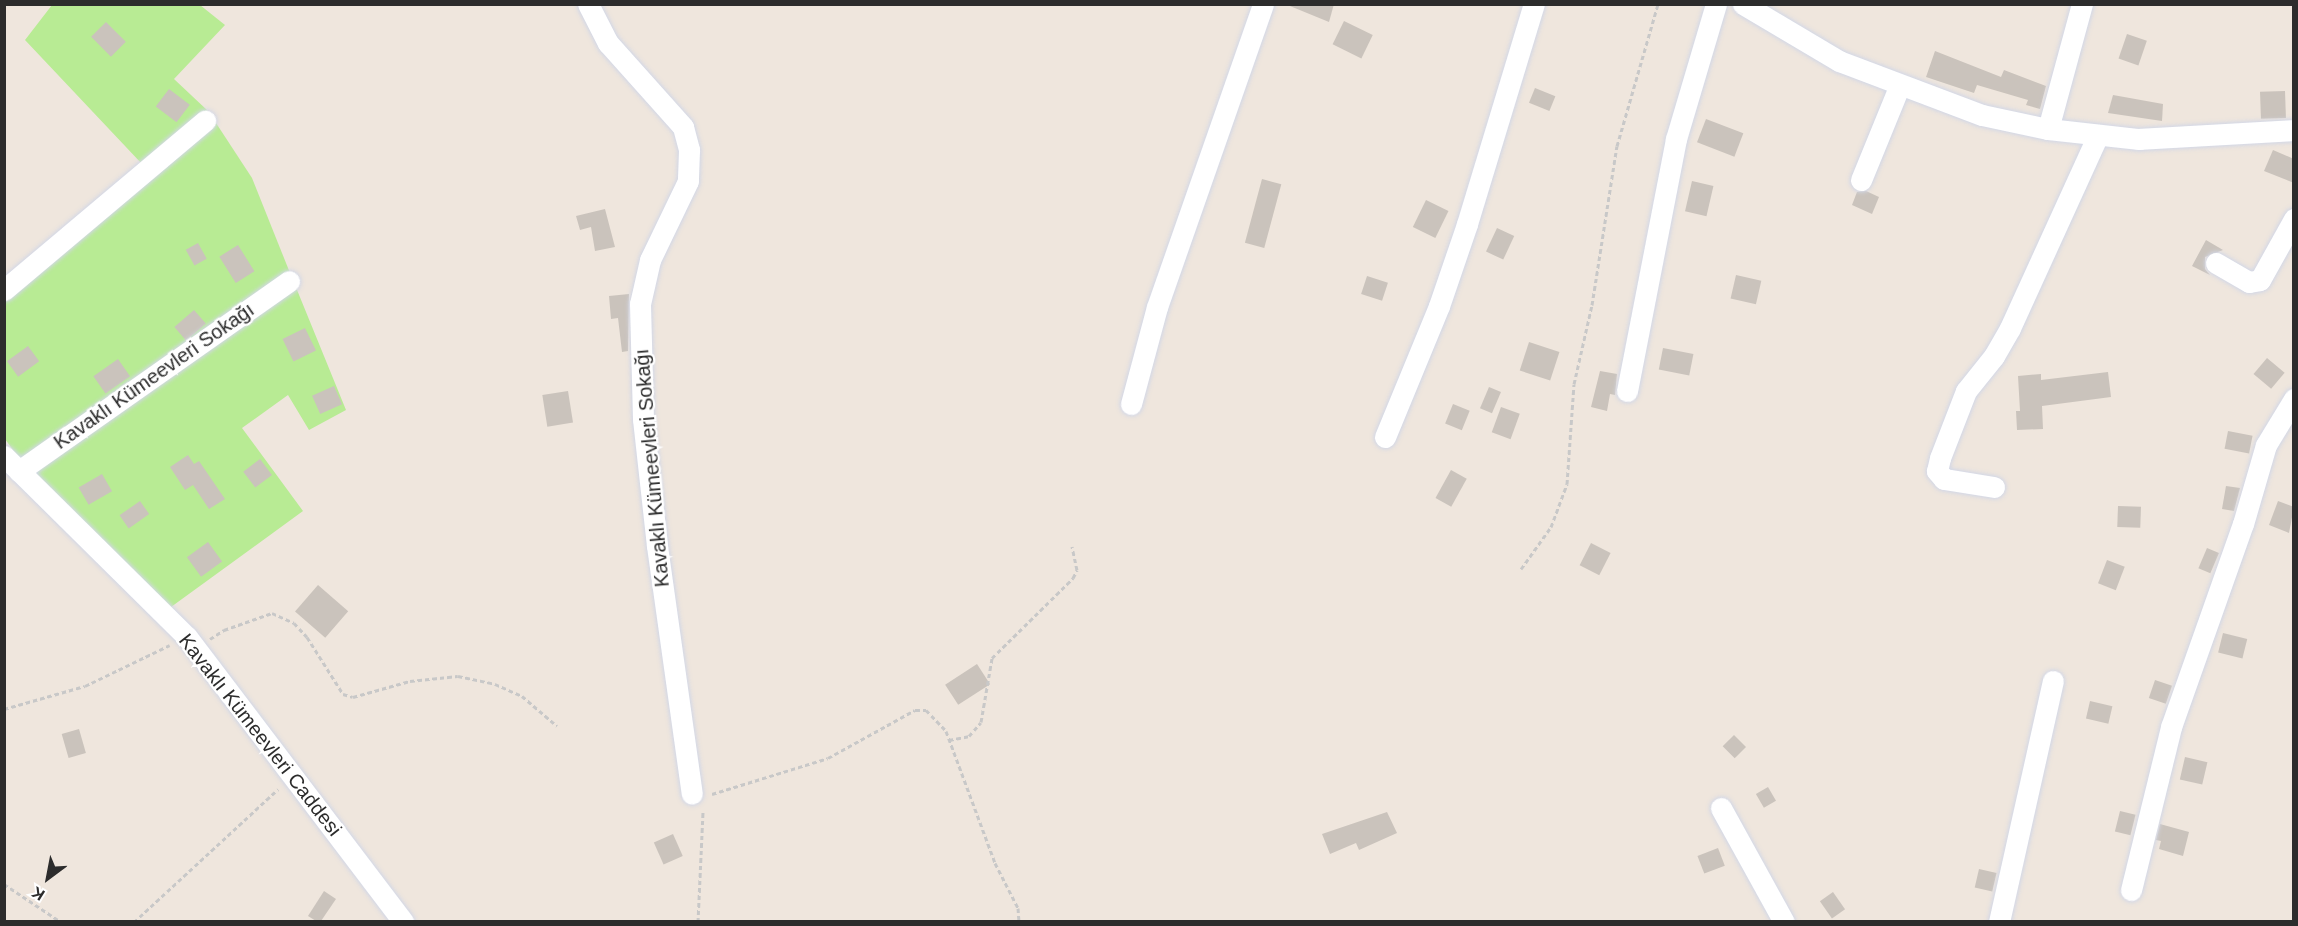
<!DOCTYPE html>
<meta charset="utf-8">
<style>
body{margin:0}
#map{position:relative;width:2298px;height:926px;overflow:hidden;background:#efe6dd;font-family:Helvetica,sans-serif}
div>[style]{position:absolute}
.green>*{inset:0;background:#b8eb94}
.building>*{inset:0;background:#cac3bc;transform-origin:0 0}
.path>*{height:3px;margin-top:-1.5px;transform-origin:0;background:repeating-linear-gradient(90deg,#c8c8c8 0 4.5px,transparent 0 7.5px)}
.roads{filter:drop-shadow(0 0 2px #d2d7e6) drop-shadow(0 0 2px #d2d7e6)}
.minor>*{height:21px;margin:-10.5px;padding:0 10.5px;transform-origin:10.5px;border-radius:10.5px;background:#fff}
span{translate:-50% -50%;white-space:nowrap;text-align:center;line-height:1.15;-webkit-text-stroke:4.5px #fff;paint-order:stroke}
.street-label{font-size:20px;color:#2c2c2c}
.frame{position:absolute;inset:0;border:6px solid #2c2c2c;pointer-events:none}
.north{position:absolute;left:18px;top:848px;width:60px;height:60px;-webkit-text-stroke:4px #fff;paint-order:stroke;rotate:212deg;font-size:16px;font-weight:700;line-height:24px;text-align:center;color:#2c2c2c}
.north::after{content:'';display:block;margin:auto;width:21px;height:27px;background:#2c2c2c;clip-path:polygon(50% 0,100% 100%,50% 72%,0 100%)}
</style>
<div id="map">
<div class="green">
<i style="clip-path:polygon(52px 5px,200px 5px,225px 25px,174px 79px,208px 111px,142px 164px,25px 40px)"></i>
<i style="clip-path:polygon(216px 123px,252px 178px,290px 273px,21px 461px,5px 439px,5px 301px)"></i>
<i style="clip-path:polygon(295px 285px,346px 410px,309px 430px,288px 395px,242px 428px,303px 511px,171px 607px,96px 539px,32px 470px)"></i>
</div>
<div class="building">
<i style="clip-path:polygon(1285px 4px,1334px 4px,1329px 22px)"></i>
<i style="left:1344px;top:21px;width:32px;height:26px;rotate:26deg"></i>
<i style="left:106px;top:22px;width:28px;height:21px;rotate:45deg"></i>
<i style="left:2127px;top:34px;width:21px;height:26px;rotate:19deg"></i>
<i style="clip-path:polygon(1935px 51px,2001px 77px,2004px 70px,2046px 86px,2040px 109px,2026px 105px,2028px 100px,1977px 85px,1974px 93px,1926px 77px)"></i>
<i style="left:1535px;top:88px;width:22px;height:16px;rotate:22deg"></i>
<i style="left:169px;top:89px;width:26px;height:22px;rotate:37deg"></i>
<i style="left:2285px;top:91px;width:27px;height:25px;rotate:88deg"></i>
<i style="clip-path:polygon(2113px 95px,2163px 104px,2162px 121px,2108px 113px)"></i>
<i style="left:1706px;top:119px;width:40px;height:25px;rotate:21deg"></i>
<i style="clip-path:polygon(2273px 150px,2294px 159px,2294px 183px,2264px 171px)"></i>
<i style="left:1262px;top:179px;width:20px;height:66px;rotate:15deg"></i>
<i style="left:1692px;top:181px;width:22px;height:31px;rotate:13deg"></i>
<i style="clip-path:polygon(1866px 191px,1879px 197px,1872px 214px,1852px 205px,1857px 192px)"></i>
<i style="left:1426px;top:200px;width:25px;height:30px;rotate:26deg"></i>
<i style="clip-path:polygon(605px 209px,615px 247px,595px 251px,591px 227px,580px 230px,576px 216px)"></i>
<i style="left:1497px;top:228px;width:19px;height:26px;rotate:25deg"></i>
<i style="clip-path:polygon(2206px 240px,2223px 250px,2205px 257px,2205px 269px,2210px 275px,2192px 266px)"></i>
<i style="left:198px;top:243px;width:18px;height:14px;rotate:61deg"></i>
<i style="left:238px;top:245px;width:31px;height:22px;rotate:58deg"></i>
<i style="left:1736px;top:275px;width:26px;height:24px;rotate:13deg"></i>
<i style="left:1367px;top:276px;width:22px;height:19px;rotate:18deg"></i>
<i style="clip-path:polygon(629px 294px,628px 351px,622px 352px,618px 318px,611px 319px,609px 296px)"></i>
<i style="left:194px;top:310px;width:18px;height:26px;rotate:49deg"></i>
<i style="left:305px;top:328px;width:25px;height:25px;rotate:64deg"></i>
<i style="left:1529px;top:342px;width:32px;height:30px;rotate:18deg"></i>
<i style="left:28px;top:346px;width:19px;height:26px;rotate:54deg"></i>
<i style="left:1663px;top:348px;width:31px;height:22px;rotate:11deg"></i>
<i style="left:2267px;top:358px;width:23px;height:21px;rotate:40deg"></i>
<i style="left:118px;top:359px;width:21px;height:30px;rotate:55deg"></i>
<i style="clip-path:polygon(1600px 371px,1617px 374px,1615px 395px,1610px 394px,1607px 411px,1591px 407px)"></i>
<i style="clip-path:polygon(2108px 372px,2111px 397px,2042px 406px,2043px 429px,2017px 430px,2016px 411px,2020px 411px,2018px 376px,2041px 374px,2041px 380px)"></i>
<i style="left:334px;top:386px;width:20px;height:24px;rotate:66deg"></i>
<i style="left:1489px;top:387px;width:13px;height:23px;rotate:23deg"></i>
<i style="left:568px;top:391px;width:32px;height:26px;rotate:81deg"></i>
<i style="left:1453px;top:404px;width:18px;height:21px;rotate:22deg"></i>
<i style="left:1501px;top:407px;width:20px;height:27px;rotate:20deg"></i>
<i style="left:2228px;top:431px;width:25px;height:18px;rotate:11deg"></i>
<i style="clip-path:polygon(188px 455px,194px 464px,199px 461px,225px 499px,209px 509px,193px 485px,185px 490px,170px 467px)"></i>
<i style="left:260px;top:459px;width:20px;height:21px;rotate:53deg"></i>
<i style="left:1451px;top:470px;width:18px;height:32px;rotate:29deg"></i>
<i style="left:102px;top:474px;width:20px;height:27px;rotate:60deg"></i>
<i style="clip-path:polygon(2226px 486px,2240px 488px,2234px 511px,2222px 509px)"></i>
<i style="left:140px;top:501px;width:16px;height:25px;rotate:55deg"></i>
<i style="clip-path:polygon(2278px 501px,2294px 507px,2289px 533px,2269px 525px)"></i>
<i style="left:2118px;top:506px;width:23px;height:21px;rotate:2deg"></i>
<i style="left:208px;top:542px;width:24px;height:26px;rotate:54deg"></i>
<i style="left:1591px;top:543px;width:22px;height:25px;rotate:27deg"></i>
<i style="left:2207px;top:548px;width:13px;height:22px;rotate:23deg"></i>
<i style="left:2107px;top:560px;width:19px;height:25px;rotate:21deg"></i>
<i style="left:318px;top:585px;width:40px;height:35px;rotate:41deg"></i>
<i style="left:2223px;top:633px;width:25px;height:20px;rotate:14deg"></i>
<i style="left:977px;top:664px;width:24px;height:38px;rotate:57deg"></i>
<i style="left:2155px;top:680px;width:18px;height:19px;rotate:19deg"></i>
<i style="left:2090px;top:701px;width:23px;height:18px;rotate:13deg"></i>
<i style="left:79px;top:729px;width:25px;height:18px;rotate:74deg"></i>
<i style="left:1734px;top:735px;width:17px;height:16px;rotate:45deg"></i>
<i style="left:2185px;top:757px;width:23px;height:23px;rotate:13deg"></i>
<i style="left:1768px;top:787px;width:16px;height:14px;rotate:60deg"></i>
<i style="left:2120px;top:811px;width:16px;height:21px;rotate:14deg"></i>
<i style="clip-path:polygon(1387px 812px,1397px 833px,1359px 850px,1356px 843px,1330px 854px,1322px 834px)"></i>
<i style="clip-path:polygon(2160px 824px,2189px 832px,2183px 856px,2159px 849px,2161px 841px,2156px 840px)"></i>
<i style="left:673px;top:834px;width:24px;height:21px;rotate:66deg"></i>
<i style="left:1718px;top:848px;width:19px;height:22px;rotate:69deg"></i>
<i style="left:1979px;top:869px;width:18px;height:19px;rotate:13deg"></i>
<i style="clip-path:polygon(324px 891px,336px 899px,321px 921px,316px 921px,308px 916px)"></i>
<i style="left:1833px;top:892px;width:21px;height:16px;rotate:55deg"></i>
</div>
<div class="path">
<i style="left:1521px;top:569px;width:52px;rotate:-54.5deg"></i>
<i style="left:1551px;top:527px;width:46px;rotate:-69.6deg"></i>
<i style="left:1567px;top:484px;width:100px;rotate:-86deg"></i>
<i style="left:1574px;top:384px;width:81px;rotate:-77.2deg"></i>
<i style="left:1592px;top:305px;width:161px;rotate:-81.1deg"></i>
<i style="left:1617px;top:146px;width:148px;rotate:-73.9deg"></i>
<i style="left:210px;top:639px;width:17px;rotate:-33deg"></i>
<i style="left:224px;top:630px;width:51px;rotate:-19.5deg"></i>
<i style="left:272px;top:613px;width:24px;rotate:24deg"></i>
<i style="left:294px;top:623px;width:19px;rotate:47deg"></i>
<i style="left:307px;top:637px;width:67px;rotate:57.7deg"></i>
<i style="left:343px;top:694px;width:10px;rotate:17deg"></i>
<i style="left:353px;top:697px;width:59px;rotate:-15.7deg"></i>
<i style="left:410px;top:681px;width:48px;rotate:-5.9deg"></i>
<i style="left:458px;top:676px;width:38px;rotate:12deg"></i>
<i style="left:495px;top:684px;width:30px;rotate:24deg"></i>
<i style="left:522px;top:696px;width:46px;rotate:40.6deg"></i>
<i style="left:4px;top:709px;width:84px;rotate:-15.9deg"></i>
<i style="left:85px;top:686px;width:94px;rotate:-25.8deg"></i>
<i style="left:949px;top:740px;width:20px;rotate:-11deg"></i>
<i style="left:969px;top:736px;width:18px;rotate:-49deg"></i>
<i style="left:981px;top:722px;width:65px;rotate:-80.2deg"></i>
<i style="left:992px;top:658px;width:114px;rotate:-44.6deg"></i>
<i style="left:1073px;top:578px;width:9px;rotate:-63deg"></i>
<i style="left:1077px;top:570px;width:24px;rotate:-102deg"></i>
<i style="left:712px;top:794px;width:121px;rotate:-17.2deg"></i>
<i style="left:828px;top:758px;width:99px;rotate:-28.9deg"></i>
<i style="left:915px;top:710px;width:11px"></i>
<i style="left:926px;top:710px;width:29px;rotate:46deg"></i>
<i style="left:946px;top:731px;width:141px;rotate:69.6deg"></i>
<i style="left:995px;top:863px;width:51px;rotate:62.9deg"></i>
<i style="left:1018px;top:908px;width:14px;rotate:86deg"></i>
<i style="left:4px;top:884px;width:69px;rotate:33.7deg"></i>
<i style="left:134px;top:922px;width:196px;rotate:-42.7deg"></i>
<i style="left:698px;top:922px;width:112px;rotate:-87.4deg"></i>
</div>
<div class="roads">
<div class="minor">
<i style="left:588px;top:4px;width:44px;rotate:62.9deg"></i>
<i style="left:608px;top:43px;width:113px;rotate:48.2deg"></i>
<i style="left:683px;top:127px;width:24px;rotate:75deg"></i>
<i style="left:689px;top:150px;width:31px;rotate:92deg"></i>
<i style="left:688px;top:181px;width:88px;rotate:115.7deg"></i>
<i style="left:650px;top:260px;width:45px;rotate:102.8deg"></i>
<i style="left:640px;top:304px;width:115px;rotate:88.5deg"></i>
<i style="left:643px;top:419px;width:128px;rotate:83.7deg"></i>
<i style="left:657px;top:546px;width:250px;rotate:82deg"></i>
<i style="left:1743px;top:4px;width:112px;rotate:30.7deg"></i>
<i style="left:1839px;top:61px;width:153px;rotate:20.7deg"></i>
<i style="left:1982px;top:115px;width:67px;rotate:12deg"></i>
<i style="left:2048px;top:129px;width:92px;rotate:6.3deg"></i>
<i style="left:2139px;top:139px;width:155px;rotate:-3.3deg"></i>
<i style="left:2048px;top:129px;width:130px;rotate:-74.8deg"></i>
<i style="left:1861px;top:180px;width:100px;rotate:-67.8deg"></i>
<i style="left:2216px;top:263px;width:38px;rotate:30deg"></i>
<i style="left:2249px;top:282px;width:11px;rotate:-10deg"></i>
<i style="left:2260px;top:280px;width:70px;rotate:-60.9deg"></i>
<i style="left:4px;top:290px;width:263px;rotate:-40.1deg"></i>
<i style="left:1627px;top:391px;width:257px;rotate:-79deg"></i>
<i style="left:1676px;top:139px;width:141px;rotate:-73.5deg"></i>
<i style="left:1131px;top:404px;width:100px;rotate:-75deg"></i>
<i style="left:1157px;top:307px;width:321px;rotate:-70.7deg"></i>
<i style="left:1385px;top:437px;width:142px;rotate:-67.6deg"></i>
<i style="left:1439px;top:306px;width:87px;rotate:-71.1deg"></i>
<i style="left:1467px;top:224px;width:230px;rotate:-73.1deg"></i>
<i style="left:4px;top:456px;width:257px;rotate:44.7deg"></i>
<i style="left:187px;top:637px;width:358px;rotate:52.8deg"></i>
<i style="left:19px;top:471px;width:330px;rotate:-35.1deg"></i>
<i style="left:1994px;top:487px;width:51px;rotate:-170.9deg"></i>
<i style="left:1944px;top:479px;width:11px;rotate:-131deg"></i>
<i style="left:1937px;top:471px;width:13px;rotate:-77deg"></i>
<i style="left:1940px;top:458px;width:72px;rotate:-68.8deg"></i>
<i style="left:1966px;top:391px;width:45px;rotate:-51.3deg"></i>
<i style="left:1994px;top:356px;width:32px;rotate:-60deg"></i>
<i style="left:2010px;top:328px;width:212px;rotate:-65.5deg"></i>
<i style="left:1721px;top:808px;width:130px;rotate:61.1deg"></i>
<i style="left:2131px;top:890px;width:168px;rotate:-76.2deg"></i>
<i style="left:2171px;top:727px;width:215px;rotate:-70.5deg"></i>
<i style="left:2243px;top:524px;width:82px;rotate:-73.8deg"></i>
<i style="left:2266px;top:445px;width:54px;rotate:-58.7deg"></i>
<i style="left:1999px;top:922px;width:247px;rotate:-77.4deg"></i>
</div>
</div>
<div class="street-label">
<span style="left:154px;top:376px;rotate:-35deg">Kavaklı Kümeevleri Sokağı</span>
<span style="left:652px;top:468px;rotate:-95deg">Kavaklı Kümeevleri Sokağı</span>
<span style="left:260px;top:735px;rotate:52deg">Kavaklı Kümeevleri Caddesi</span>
</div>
<div class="frame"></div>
<div class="north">K</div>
</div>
